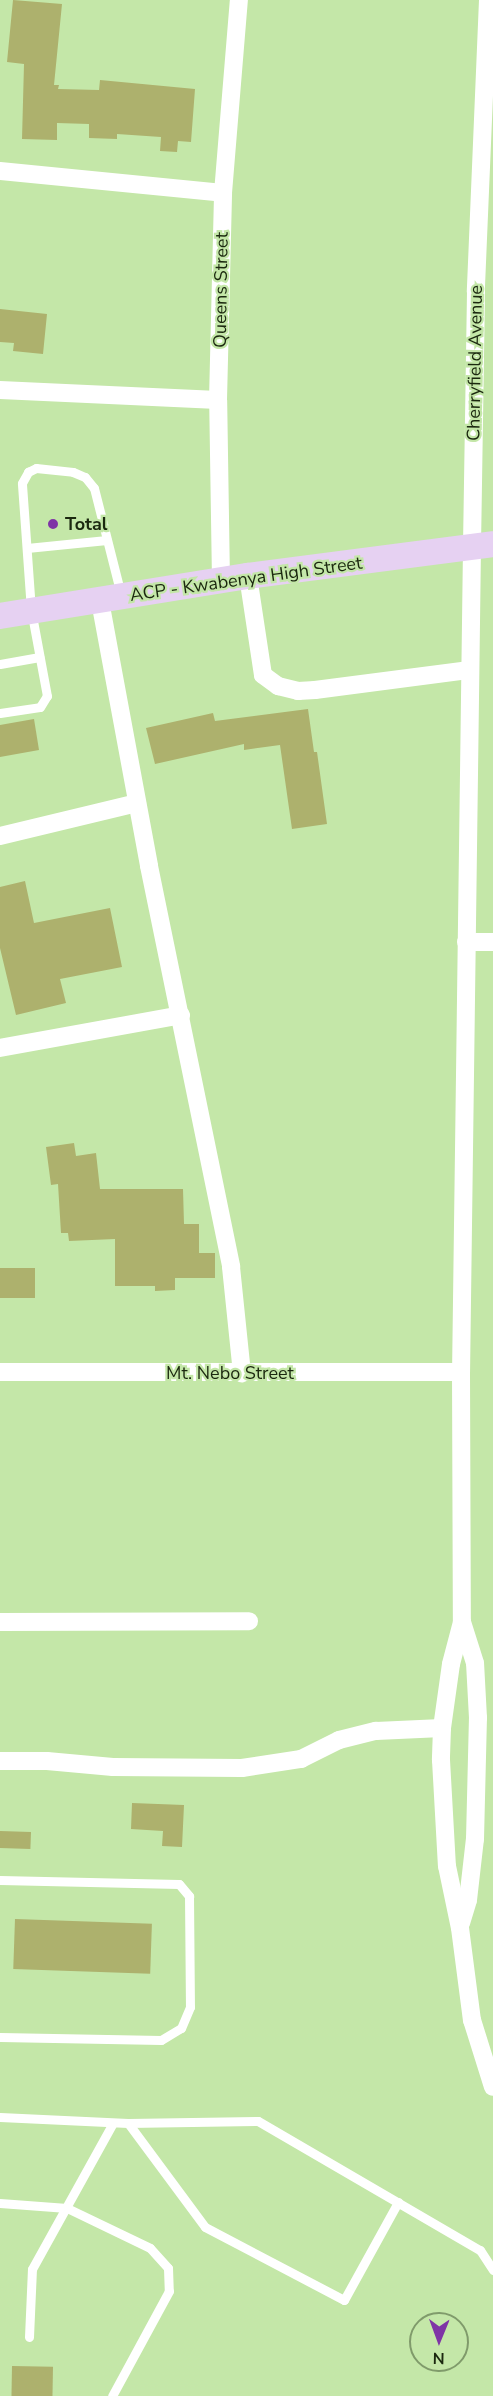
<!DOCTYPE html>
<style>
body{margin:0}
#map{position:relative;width:493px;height:2396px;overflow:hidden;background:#c4e7a8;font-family:"Nunito Sans",sans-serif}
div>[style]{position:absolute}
.building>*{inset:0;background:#adb16d;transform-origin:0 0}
.service>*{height:9px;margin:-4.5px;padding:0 4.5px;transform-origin:4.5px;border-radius:4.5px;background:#fff}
.minor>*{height:18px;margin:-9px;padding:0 9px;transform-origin:9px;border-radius:9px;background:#fff}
.secondary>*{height:26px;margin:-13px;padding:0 13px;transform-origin:13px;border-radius:13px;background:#e6d1f2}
.dots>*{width:16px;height:16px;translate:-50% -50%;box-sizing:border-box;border:3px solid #c4e7a8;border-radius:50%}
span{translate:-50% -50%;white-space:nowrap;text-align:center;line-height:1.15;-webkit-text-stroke:4.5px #c4e7a8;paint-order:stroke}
.street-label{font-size:18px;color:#1b280f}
.poi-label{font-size:18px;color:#1b280f;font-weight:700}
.left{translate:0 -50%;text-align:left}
.north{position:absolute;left:409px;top:2312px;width:60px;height:60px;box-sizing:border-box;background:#c4e7a8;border:2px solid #809b6b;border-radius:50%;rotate:181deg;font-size:16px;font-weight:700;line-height:24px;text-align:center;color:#1b280f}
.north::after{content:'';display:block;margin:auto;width:21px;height:27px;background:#7f34a6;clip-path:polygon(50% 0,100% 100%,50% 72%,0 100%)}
</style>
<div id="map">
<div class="building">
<i style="clip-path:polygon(13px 0,62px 4px,54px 85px,59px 85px,58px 89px,99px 90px,100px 80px,195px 89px,191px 142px,178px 141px,177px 152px,160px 151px,161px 137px,117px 134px,117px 139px,89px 138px,89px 124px,57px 123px,57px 140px,22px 139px,24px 64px,7px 62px)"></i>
<i style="clip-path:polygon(0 309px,47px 314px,43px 354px,13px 351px,14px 343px,0 342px)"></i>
<i style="clip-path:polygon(308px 709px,314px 752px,317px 752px,327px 824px,292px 829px,280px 745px,244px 750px,244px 744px,155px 764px,146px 728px,213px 713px,215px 721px)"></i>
<i style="clip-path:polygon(34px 719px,39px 750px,0 757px,0 725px)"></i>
<i style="clip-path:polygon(25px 881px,34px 923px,110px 908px,122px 967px,60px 979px,66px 1003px,16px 1015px,0 948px,0 887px)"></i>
<i style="clip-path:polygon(74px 1143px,76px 1156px,96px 1153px,100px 1189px,183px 1189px,184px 1224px,199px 1224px,199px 1253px,215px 1253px,215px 1278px,175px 1278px,175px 1290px,155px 1291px,155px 1286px,115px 1286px,115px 1239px,69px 1241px,68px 1233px,61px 1233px,58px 1184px,51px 1185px,46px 1147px)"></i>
<i style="left:0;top:1268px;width:35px;height:30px"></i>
<i style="clip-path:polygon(132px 1803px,184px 1805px,182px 1847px,162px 1846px,163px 1831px,131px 1829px)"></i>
<i style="left:0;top:1831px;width:31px;height:17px;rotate:2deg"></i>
<i style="left:15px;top:1919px;width:137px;height:50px;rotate:2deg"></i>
<i style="left:12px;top:2366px;width:41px;height:30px;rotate:1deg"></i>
</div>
<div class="service">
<i style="left:27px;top:548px;width:80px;rotate:-5.7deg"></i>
<i style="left:0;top:664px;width:40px;rotate:-10deg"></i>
<i style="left:0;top:713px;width:40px;rotate:-8.5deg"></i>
<i style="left:40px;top:707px;width:13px;rotate:-58deg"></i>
<i style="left:47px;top:696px;width:87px;rotate:-100.5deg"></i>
<i style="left:31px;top:610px;width:127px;rotate:-94.1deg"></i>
<i style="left:22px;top:483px;width:13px;rotate:-61deg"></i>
<i style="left:28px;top:472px;width:9px;rotate:-27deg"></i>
<i style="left:36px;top:468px;width:37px;rotate:6deg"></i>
<i style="left:73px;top:472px;width:13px;rotate:23deg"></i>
<i style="left:85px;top:477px;width:14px;rotate:51deg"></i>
<i style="left:94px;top:488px;width:110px;rotate:75.8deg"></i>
<i style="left:0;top:1880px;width:179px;rotate:1.3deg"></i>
<i style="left:179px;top:1884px;width:16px;rotate:50deg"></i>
<i style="left:189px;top:1896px;width:111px;rotate:89.5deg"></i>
<i style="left:190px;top:2007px;width:23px;rotate:113deg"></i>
<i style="left:181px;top:2028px;width:23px;rotate:149deg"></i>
<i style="left:161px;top:2040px;width:161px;rotate:-178.9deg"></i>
<i style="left:0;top:2117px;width:128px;rotate:2.7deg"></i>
<i style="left:128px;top:2123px;width:130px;rotate:-0.9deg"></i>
<i style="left:258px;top:2121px;width:257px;rotate:30.2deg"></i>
<i style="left:480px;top:2250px;width:24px;rotate:57deg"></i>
<i style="left:128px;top:2123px;width:129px;rotate:53.5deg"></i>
<i style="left:205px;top:2227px;width:157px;rotate:27.7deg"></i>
<i style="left:344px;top:2300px;width:112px;rotate:-61.1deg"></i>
<i style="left:0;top:2203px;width:67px;rotate:4.3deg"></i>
<i style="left:67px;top:2208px;width:92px;rotate:25.7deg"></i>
<i style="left:150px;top:2248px;width:27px;rotate:48deg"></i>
<i style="left:168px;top:2268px;width:23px;rotate:88deg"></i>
<i style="left:169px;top:2291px;width:119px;rotate:118.5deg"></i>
<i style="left:29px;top:2337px;width:68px;rotate:-87.5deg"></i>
<i style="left:32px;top:2269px;width:167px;rotate:-61deg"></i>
</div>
<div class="minor">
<i style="left:488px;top:0;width:292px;rotate:92.4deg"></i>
<i style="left:476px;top:292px;width:255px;rotate:90.9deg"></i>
<i style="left:472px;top:547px;width:825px;rotate:90.76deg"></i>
<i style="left:461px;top:1372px;width:250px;rotate:89.8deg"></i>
<i style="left:462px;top:1622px;width:43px;rotate:104.7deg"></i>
<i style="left:451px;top:1664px;width:65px;rotate:98deg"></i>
<i style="left:442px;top:1728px;width:32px;rotate:92deg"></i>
<i style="left:441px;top:1760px;width:106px;rotate:86.8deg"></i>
<i style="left:447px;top:1866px;width:63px;rotate:78.2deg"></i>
<i style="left:460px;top:1928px;width:93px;rotate:82.6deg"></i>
<i style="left:472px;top:2020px;width:70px;rotate:72.6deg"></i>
<i style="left:0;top:171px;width:224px;rotate:5.6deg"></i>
<i style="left:0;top:390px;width:218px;rotate:2.6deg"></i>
<i style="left:248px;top:576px;width:100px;rotate:81.4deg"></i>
<i style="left:263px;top:675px;width:19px;rotate:36deg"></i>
<i style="left:278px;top:686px;width:21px;rotate:14deg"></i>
<i style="left:298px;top:691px;width:17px;rotate:-3deg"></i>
<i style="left:315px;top:690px;width:156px;rotate:-7.4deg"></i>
<i style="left:221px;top:581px;width:181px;rotate:-90.9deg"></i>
<i style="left:218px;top:400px;width:207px;rotate:-88.6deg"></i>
<i style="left:223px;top:193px;width:194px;rotate:-85.3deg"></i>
<i style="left:100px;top:601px;width:269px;rotate:79.5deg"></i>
<i style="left:149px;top:866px;width:409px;rotate:78.4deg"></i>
<i style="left:231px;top:1267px;width:107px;rotate:84.1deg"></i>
<i style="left:0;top:836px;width:141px;rotate:-13.5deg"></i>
<i style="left:466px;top:942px;width:27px"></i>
<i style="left:0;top:1048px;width:184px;rotate:-10.3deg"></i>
<i style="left:0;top:1372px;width:461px"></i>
<i style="left:0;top:1622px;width:249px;rotate:-0.2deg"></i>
<i style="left:0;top:1761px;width:47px"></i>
<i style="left:47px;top:1761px;width:66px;rotate:5.2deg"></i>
<i style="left:113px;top:1767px;width:129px;rotate:0.4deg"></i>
<i style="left:242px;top:1768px;width:60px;rotate:-8.7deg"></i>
<i style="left:301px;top:1759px;width:42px;rotate:-26.6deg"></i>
<i style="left:339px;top:1740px;width:38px;rotate:-14deg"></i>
<i style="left:376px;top:1731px;width:66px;rotate:-2.6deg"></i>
<i style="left:461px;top:1923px;width:24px;rotate:-73deg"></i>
<i style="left:468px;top:1900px;width:61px;rotate:-83.5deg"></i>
<i style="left:475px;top:1839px;width:121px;rotate:-88.6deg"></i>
<i style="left:478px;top:1718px;width:55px;rotate:-93.1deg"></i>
<i style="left:475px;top:1663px;width:43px;rotate:-107.6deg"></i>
</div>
<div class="secondary">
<i style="left:0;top:616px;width:251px;rotate:-9.2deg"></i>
<i style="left:248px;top:576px;width:247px;rotate:-7.4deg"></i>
</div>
<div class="dots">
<i style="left:53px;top:524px;background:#7f34a6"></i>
</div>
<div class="street-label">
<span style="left:221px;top:290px;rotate:-89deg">Queens Street</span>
<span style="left:475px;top:363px;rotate:-89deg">Cherryfield Avenue</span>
<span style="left:246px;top:579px;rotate:-8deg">ACP - Kwabenya High Street</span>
<span style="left:230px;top:1373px">Mt. Nebo Street</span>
</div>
<div class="poi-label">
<span class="left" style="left:65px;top:524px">Total</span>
</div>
<div class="north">N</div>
</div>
